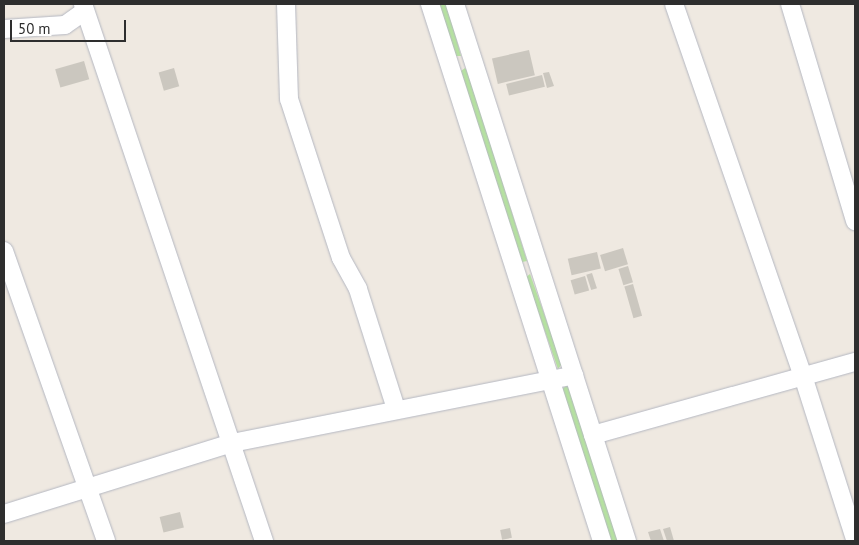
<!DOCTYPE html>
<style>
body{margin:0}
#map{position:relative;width:859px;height:545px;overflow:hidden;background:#efe9e1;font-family:"PT Sans",sans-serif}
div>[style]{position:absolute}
.green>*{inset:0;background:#b6e59e}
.building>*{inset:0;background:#cbc7bf;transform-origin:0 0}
.roads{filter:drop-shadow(0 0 1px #b4b7c1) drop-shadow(0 0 1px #b4b7c1)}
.minor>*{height:18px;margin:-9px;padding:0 9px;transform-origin:9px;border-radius:9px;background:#fff}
span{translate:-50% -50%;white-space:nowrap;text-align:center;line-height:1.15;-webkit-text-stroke:5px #fff;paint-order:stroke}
.frame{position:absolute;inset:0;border:5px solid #2e2e2e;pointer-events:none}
.scale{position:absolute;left:10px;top:20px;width:116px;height:22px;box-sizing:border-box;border:2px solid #2e2e2e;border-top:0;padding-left:6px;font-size:15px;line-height:18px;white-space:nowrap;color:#2e2e2e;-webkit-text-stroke:4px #fff;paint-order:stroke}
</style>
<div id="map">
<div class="green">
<i style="clip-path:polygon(438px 4px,447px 4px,461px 56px,456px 56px)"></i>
<i style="clip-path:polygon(465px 68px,468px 71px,527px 261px,522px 262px,461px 71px)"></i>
<i style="clip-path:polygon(530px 274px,562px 364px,558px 369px,526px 277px)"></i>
<i style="clip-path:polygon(566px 386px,570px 388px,619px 541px,610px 541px,562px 389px)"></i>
</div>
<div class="building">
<i style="left:529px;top:50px;width:26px;height:38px;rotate:77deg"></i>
<i style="left:84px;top:61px;width:19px;height:30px;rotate:74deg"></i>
<i style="left:174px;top:68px;width:19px;height:16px;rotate:74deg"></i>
<i style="clip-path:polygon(549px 72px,554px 86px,547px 88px,543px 73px)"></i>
<i style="left:542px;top:75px;width:12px;height:37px;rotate:76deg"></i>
<i style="left:623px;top:248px;width:17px;height:24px;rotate:73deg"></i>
<i style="left:597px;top:252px;width:17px;height:30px;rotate:77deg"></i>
<i style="left:628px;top:266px;width:17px;height:10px;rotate:73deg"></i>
<i style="left:592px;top:273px;width:16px;height:6px;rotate:72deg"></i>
<i style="left:585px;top:276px;width:15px;height:15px;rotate:74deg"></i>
<i style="left:633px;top:284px;width:33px;height:9px;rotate:74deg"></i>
<i style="left:180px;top:512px;width:16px;height:21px;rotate:76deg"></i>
<i style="clip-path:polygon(670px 527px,674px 541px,667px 541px,663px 529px)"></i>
<i style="left:510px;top:528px;width:10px;height:10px;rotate:79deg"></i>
<i style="clip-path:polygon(660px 529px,664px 541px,651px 541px,648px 532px)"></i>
</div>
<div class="roads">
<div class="minor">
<i style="left:83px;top:4px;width:567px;rotate:71.37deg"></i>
<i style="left:286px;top:4px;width:95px;rotate:88.2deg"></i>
<i style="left:289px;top:99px;width:167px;rotate:71.9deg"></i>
<i style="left:341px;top:258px;width:35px;rotate:61deg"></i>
<i style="left:358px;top:289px;width:126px;rotate:72.4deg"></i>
<i style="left:430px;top:4px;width:564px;rotate:72.24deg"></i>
<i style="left:455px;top:4px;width:564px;rotate:72.24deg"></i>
<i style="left:674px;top:4px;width:394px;rotate:70.9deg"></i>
<i style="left:803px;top:376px;width:171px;rotate:72.3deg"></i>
<i style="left:790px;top:4px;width:227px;rotate:73.3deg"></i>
<i style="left:4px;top:29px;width:61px;rotate:-3.8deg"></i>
<i style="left:65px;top:25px;width:24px;rotate:-35deg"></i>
<i style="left:4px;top:251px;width:307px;rotate:70.6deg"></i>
<i style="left:593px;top:435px;width:272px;rotate:-15.6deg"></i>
<i style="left:4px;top:514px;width:239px;rotate:-17.3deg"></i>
<i style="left:232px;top:443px;width:349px;rotate:-11.2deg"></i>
</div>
</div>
<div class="frame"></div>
<div class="scale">50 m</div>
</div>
